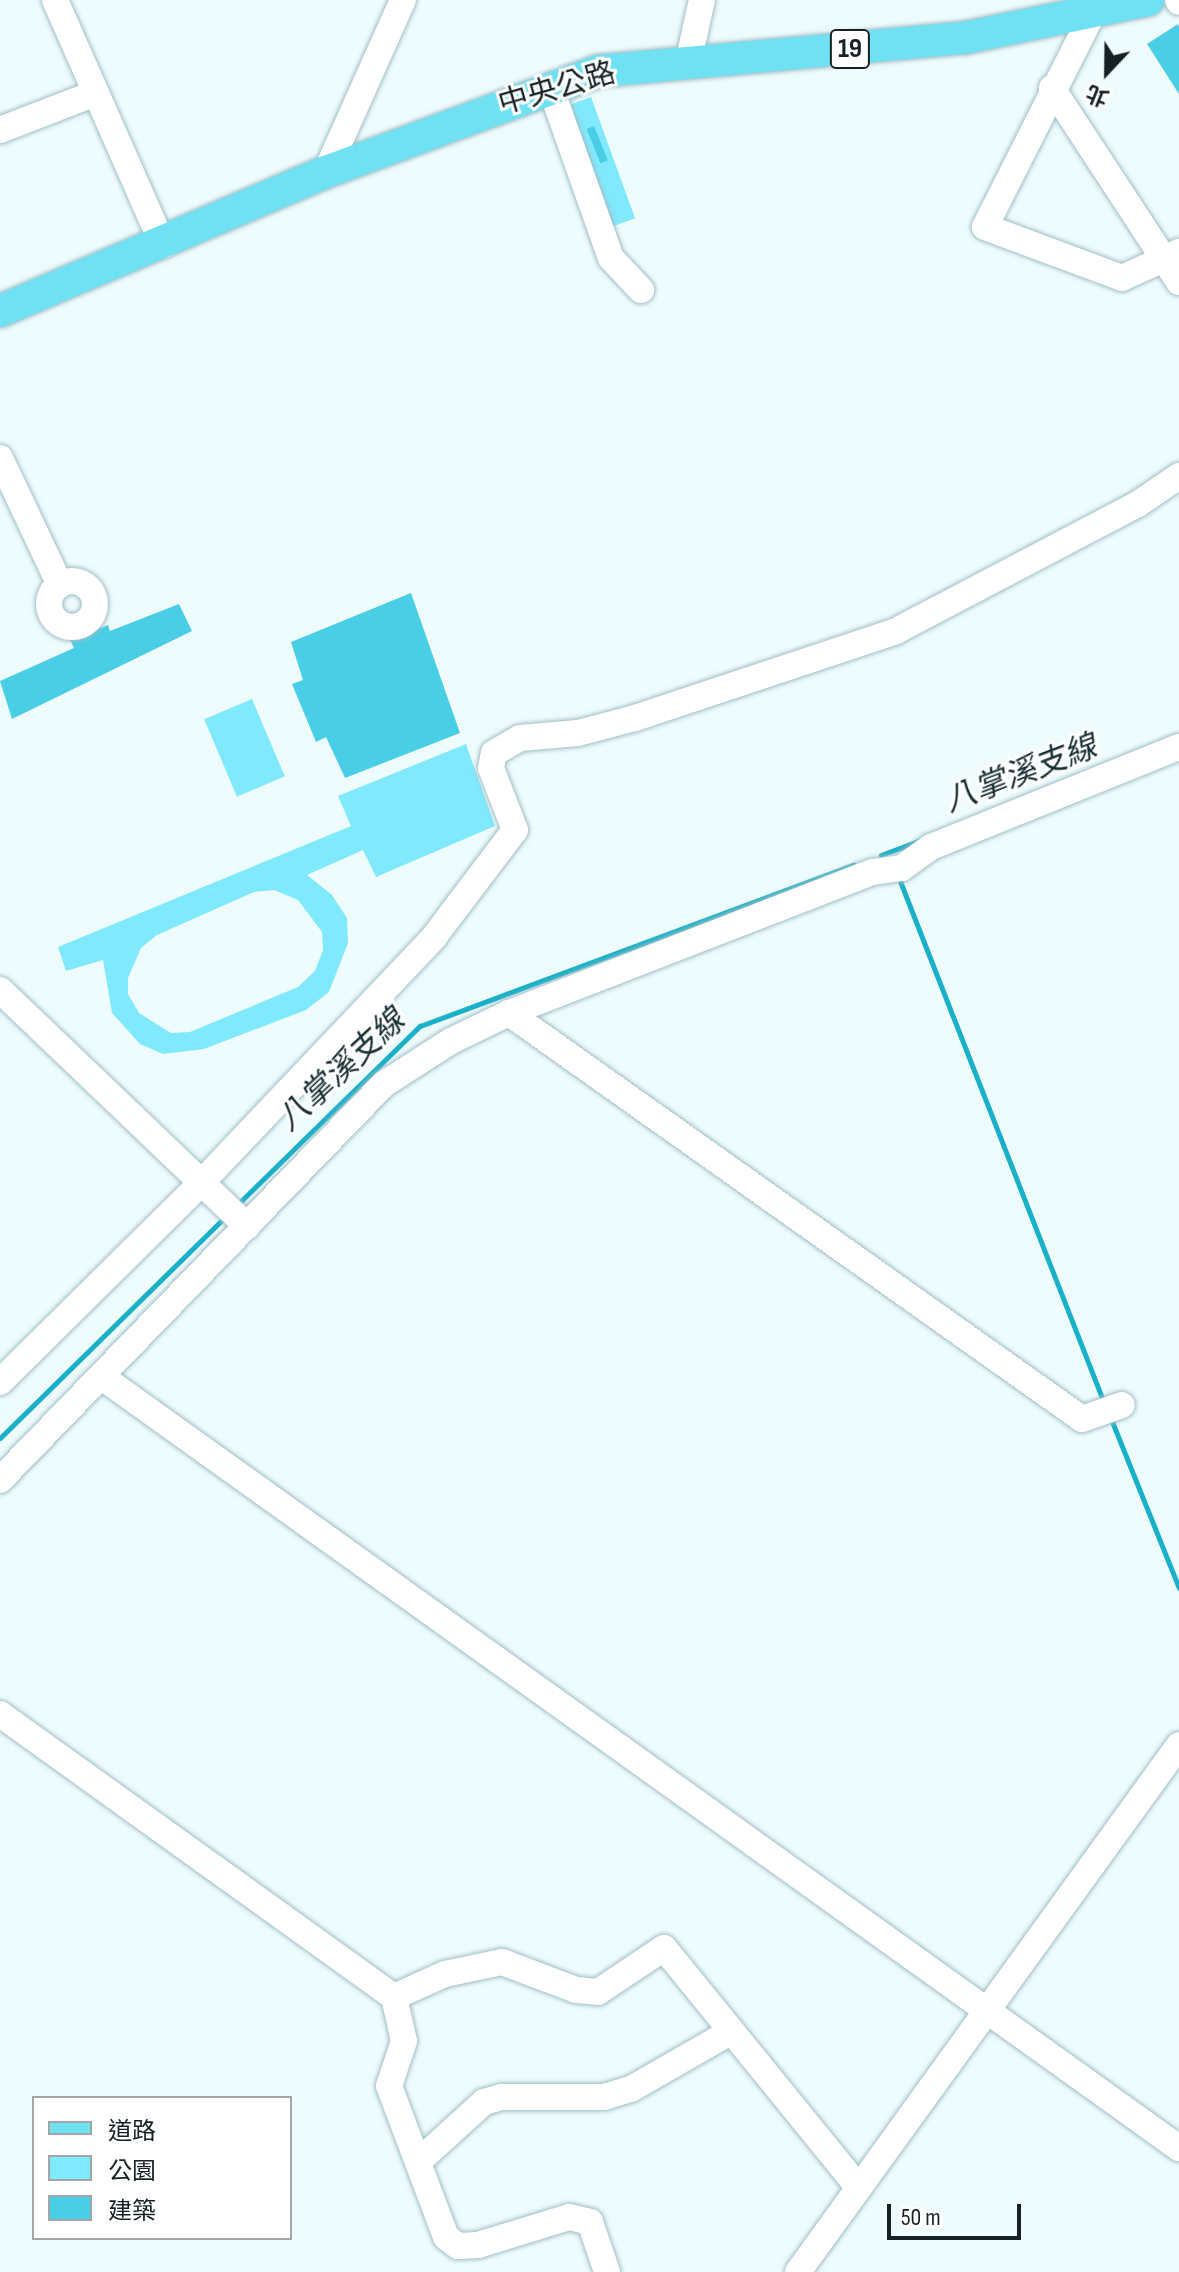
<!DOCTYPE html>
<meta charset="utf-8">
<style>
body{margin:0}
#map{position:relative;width:1179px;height:2272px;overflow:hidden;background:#effcfe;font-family:"Sofia Sans Condensed","Noto Sans TC",sans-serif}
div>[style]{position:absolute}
.green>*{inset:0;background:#81e9fd;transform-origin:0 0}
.stream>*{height:5px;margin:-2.5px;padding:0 2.5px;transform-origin:2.5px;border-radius:2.5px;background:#1ab0c8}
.building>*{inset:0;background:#49cee6;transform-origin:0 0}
.roads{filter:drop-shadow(0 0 2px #a0bec5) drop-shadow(0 0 2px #a0bec5)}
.minor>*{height:26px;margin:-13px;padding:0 13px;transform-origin:13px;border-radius:13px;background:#fff}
.minor>.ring{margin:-13px;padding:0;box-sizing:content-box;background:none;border:26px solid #fff;border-radius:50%}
.major>*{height:32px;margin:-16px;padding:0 16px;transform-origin:16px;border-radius:16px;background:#70e1f2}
span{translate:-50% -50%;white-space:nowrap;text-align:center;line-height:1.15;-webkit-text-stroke:6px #fff;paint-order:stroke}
.shield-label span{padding:2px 6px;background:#fff;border:2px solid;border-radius:6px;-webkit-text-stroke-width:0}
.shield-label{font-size:28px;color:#152123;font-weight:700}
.street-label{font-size:30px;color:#152123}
.water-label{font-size:32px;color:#182e33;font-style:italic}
.legend{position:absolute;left:32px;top:2096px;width:260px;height:144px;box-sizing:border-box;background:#fff;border:2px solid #a1a6a7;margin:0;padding:10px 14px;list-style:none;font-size:24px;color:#152123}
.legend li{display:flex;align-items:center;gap:16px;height:40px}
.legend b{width:40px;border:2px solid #a1a6a7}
.north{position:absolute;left:1067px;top:32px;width:80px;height:80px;-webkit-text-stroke:6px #fff;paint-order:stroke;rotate:202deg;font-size:22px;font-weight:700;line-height:32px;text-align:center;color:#152123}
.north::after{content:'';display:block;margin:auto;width:28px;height:36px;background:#152123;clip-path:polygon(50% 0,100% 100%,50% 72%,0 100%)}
.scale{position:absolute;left:887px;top:2204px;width:134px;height:36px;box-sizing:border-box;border:4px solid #152123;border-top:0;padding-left:10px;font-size:24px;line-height:28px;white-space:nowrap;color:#152123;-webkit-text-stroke:6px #fff;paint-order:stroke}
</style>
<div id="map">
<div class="green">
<i style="left:591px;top:97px;width:129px;height:30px;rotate:70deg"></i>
<i style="left:252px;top:699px;width:84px;height:52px;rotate:67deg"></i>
<i style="clip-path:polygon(evenodd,466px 744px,495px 826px,376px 877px,363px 850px,307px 875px,332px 895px,347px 918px,348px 943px,329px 992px,306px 1010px,204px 1049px,163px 1054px,140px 1044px,112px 1013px,103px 960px,66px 971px,58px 947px,351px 826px,338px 796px,466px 744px,274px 890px,298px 900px,322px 932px,323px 950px,315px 971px,298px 987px,190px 1032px,171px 1033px,139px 1013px,128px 994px,128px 978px,141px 948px,157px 935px,254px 892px,274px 890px)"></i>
</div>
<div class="stream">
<i style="left:881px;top:855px;width:43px;rotate:-20.6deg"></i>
<i style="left:898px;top:876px;width:566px;rotate:68.65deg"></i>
<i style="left:238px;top:1204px;width:255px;rotate:-44.4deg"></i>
<i style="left:420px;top:1026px;width:463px;rotate:-20.4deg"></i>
<i style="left:1111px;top:1419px;width:182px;rotate:68.1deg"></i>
<i style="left:0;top:1438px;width:315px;rotate:-44.5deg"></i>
</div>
<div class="building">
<i style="clip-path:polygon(1178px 24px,1179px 27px,1179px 94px,1147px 44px)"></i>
<i style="left:594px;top:126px;width:37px;height:8px;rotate:68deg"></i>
<i style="clip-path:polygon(411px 593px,460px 733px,345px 778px,326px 737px,316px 742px,292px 684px,303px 680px,291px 642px)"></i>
<i style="clip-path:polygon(179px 604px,192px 631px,12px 719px,0 681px,74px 648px,70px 640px,108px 625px,110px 631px)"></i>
</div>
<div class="roads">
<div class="minor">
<i style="left:55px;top:0;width:268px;rotate:66.2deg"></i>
<i style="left:1092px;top:0;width:11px;rotate:80deg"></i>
<i style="left:1094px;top:11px;width:242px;rotate:116.8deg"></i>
<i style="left:985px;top:227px;width:146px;rotate:20.4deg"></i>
<i style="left:1122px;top:278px;width:63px;rotate:-24.5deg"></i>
<i style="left:1178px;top:0;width:2px;rotate:63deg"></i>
<i style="left:688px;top:63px;width:65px;rotate:-77.5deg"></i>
<i style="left:550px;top:86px;width:182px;rotate:70.5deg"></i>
<i style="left:611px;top:258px;width:44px;rotate:46.8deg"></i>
<i style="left:1052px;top:88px;width:232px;rotate:56.8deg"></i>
<i style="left:0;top:130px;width:103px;rotate:-21.1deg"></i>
<i style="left:326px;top:172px;width:188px;rotate:-65.9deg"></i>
<i style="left:0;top:458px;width:140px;rotate:64.7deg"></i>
<i class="ring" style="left:49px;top:581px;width:20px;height:20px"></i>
<i style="left:0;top:990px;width:342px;rotate:43.7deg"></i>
<i style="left:509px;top:1013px;width:702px;rotate:35.32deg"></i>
<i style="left:1082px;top:1419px;width:42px;rotate:-19.3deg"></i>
<i style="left:102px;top:1377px;width:1325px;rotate:35.6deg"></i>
<i style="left:0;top:1382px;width:280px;rotate:-44.7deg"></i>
<i style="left:199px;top:1185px;width:342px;rotate:-46.5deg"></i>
<i style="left:434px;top:937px;width:134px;rotate:-52.9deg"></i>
<i style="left:515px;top:830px;width:66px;rotate:-111.2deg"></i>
<i style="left:491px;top:768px;width:15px;rotate:-79deg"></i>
<i style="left:494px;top:753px;width:30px;rotate:-30deg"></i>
<i style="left:520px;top:738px;width:58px;rotate:-4.9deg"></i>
<i style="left:578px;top:733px;width:59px;rotate:-14.7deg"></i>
<i style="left:635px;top:718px;width:275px;rotate:-18.4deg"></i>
<i style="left:896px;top:631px;width:273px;rotate:-27.7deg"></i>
<i style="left:1138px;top:504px;width:50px;rotate:-34.3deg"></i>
<i style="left:0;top:1480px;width:552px;rotate:-45.88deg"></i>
<i style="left:384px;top:1084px;width:80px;rotate:-32.7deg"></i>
<i style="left:451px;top:1041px;width:64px;rotate:-25.8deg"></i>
<i style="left:509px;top:1013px;width:390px;rotate:-21.2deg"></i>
<i style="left:873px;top:872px;width:29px;rotate:-8deg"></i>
<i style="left:902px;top:868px;width:36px;rotate:-36deg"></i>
<i style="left:931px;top:847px;width:267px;rotate:-22deg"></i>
<i style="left:0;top:1714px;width:485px;rotate:35.7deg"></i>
<i style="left:394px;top:1997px;width:56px;rotate:-24.3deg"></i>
<i style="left:445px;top:1974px;width:58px;rotate:-11.9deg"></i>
<i style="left:502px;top:1962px;width:79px;rotate:20.7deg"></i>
<i style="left:576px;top:1990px;width:22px;rotate:5deg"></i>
<i style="left:598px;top:1992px;width:79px;rotate:-33.7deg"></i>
<i style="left:664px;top:1948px;width:308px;rotate:50.9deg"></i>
<i style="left:394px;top:1997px;width:45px;rotate:77.2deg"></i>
<i style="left:404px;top:2041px;width:47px;rotate:108.4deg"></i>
<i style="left:389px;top:2086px;width:161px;rotate:69.3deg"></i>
<i style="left:446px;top:2237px;width:15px;rotate:37deg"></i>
<i style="left:458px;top:2246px;width:20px;rotate:-3deg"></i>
<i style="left:478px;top:2245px;width:95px;rotate:-17.1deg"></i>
<i style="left:569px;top:2217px;width:22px;rotate:13deg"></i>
<i style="left:590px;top:2222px;width:53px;rotate:71.2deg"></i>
<i style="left:418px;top:2162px;width:89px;rotate:-42.3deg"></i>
<i style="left:484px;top:2102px;width:18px;rotate:-16deg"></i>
<i style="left:501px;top:2097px;width:103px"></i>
<i style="left:604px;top:2097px;width:28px;rotate:-17deg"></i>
<i style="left:631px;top:2089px;width:114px;rotate:-29.9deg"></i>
<i style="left:798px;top:2272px;width:650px;rotate:-54.13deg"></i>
</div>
<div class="major">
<i style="left:0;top:311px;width:354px;rotate:-23.1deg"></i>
<i style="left:326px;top:172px;width:291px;rotate:-20.3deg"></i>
<i style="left:599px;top:71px;width:366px;rotate:-5.2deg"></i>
<i style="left:964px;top:38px;width:188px;rotate:-11.7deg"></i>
</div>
</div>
<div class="shield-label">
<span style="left:850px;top:49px">19</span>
</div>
<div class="street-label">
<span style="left:557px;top:89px;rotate:-16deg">中央公路</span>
</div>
<div class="water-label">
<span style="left:1021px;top:775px;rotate:-21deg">八掌溪支線</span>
<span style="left:342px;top:1071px;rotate:-43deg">八掌溪支線</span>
</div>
<ul class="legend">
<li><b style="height:10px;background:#70e1f2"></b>道路</li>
<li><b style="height:22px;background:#81e9fd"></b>公園</li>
<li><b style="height:22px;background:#49cee6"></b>建築</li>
</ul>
<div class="north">北</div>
<div class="scale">50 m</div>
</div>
